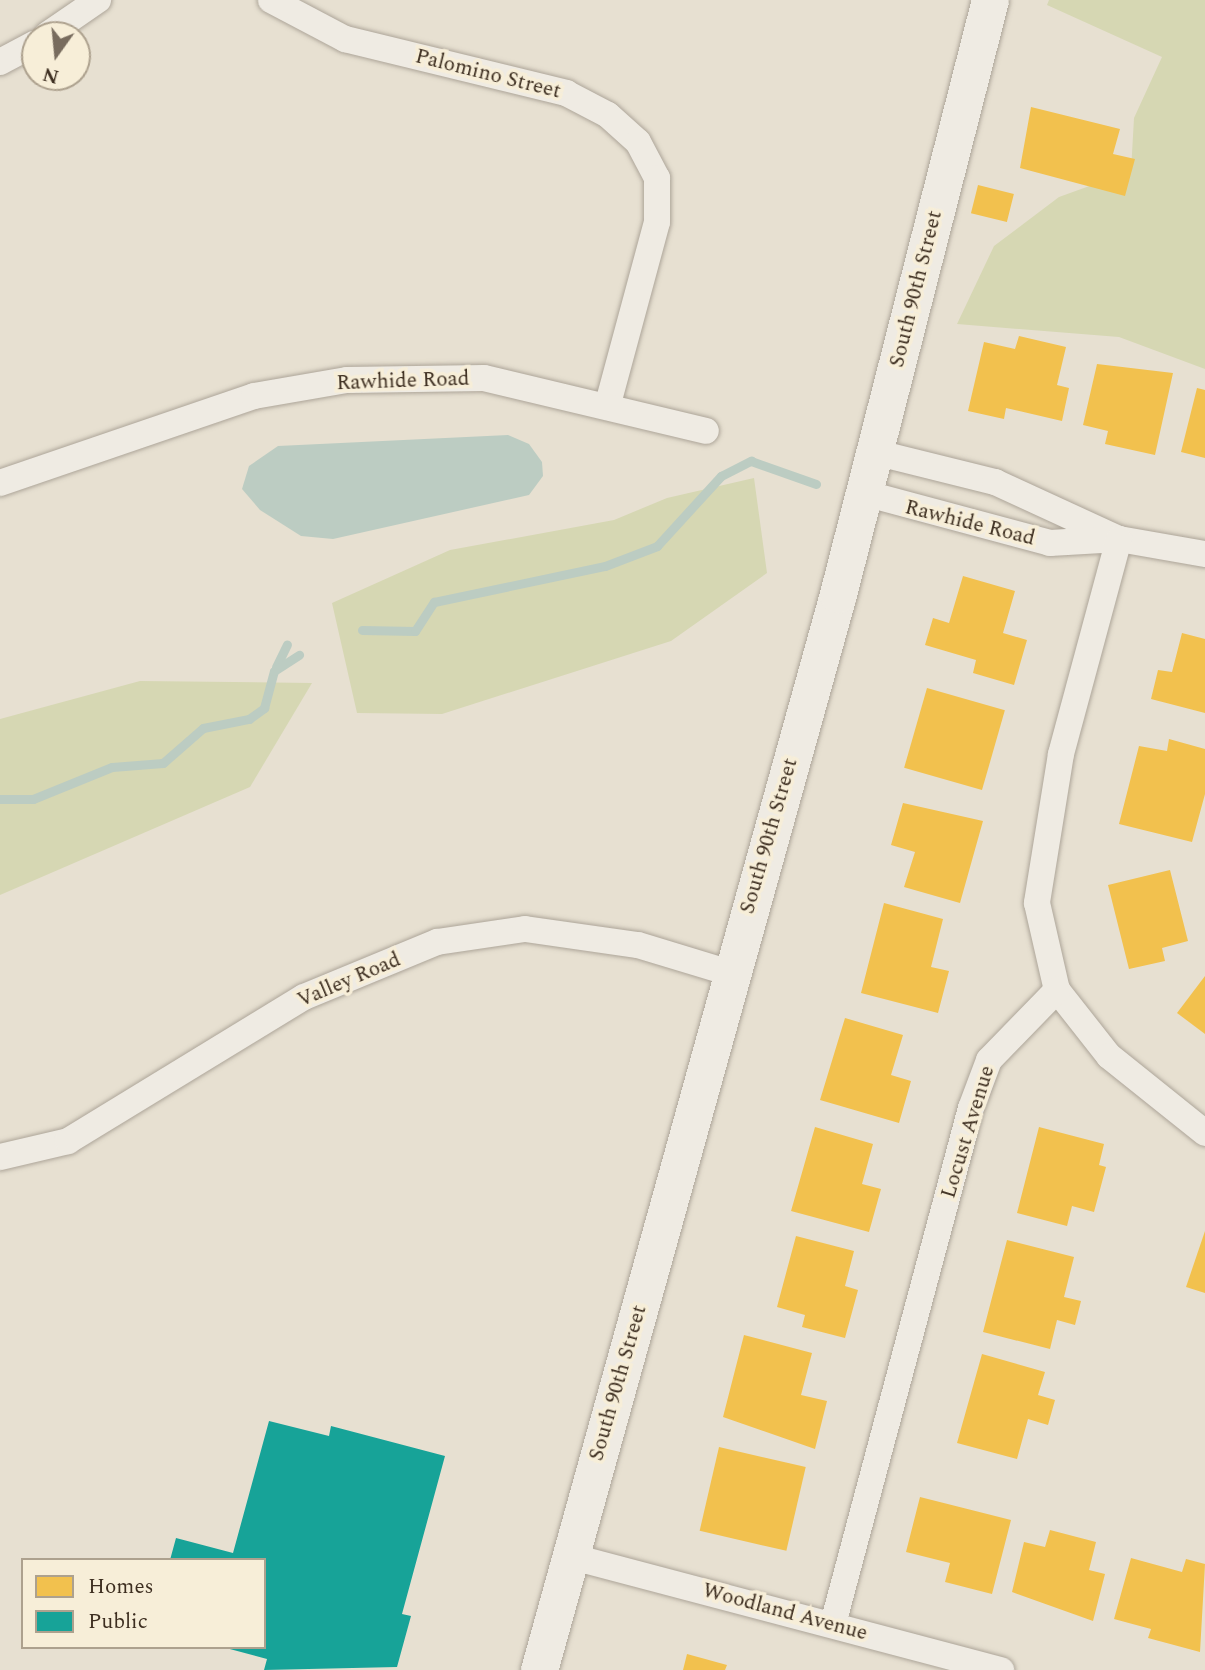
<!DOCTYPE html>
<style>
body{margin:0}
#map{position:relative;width:1205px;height:1670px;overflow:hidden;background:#e7e0d1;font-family:Spectral,serif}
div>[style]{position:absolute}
.green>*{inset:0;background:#d6d7b3}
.water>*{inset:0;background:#bcccc2}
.homes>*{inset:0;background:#f2c14e;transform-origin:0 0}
.public>*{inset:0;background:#17a398}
.stream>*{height:9px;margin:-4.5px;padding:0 4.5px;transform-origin:4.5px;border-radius:4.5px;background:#bcccc2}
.roads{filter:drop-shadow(0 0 2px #ada599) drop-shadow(0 0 2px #ada599)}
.street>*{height:26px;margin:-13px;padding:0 13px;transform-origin:13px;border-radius:13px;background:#efebe3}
.secondary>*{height:37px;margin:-18.5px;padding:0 18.5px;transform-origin:18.5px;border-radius:18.5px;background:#efebe3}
span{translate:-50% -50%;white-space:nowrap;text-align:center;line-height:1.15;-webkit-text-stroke:7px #f7eed8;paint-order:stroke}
.street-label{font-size:21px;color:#3d2e20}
.legend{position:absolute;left:21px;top:1558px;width:245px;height:91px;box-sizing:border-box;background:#f7eed8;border:2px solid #ada18e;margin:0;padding:9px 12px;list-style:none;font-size:21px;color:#3d2e20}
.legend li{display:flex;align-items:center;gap:14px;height:35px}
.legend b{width:35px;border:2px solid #ada18e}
.north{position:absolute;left:21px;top:21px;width:70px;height:70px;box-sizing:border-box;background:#f7eed8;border:2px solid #ada18e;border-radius:50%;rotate:195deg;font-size:19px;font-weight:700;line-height:28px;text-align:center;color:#3d2e20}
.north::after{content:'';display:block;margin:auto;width:24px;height:32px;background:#786c5e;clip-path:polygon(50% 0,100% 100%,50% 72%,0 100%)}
</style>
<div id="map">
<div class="green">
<i style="clip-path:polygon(1049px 0,1205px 0,1205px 369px,1119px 337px,957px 324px,994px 246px,1059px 197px,1131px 171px,1134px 118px,1162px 57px,1047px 5px)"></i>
<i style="clip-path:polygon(754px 478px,767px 573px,671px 641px,442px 714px,357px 713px,332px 603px,450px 550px,614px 520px,667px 498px)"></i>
<i style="clip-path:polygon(140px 681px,312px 683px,250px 787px,0 895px,0 719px)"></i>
</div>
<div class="water">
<i style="clip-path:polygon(508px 435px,529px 444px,542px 462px,543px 476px,529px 495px,333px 539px,301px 536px,260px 510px,242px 489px,249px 466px,278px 446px)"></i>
</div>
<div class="homes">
<i style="clip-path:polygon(1031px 107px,1120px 129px,1113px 154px,1135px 159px,1125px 196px,1020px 168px)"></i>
<i style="left:978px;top:185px;width:37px;height:29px;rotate:14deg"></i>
<i style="clip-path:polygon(1019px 336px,1066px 347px,1057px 385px,1069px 388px,1062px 421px,1006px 408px,1004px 419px,968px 411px,984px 342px,1015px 349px)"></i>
<i style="clip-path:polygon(1097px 364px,1173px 373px,1155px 455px,1105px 444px,1108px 431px,1083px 425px)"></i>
<i style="clip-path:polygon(1197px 388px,1205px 390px,1205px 458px,1181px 452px)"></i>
<i style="clip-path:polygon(963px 576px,1015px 591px,1003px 633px,1027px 640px,1014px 685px,973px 673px,976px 660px,925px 645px,933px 618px,949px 623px)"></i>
<i style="clip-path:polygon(1182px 633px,1205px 639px,1205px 713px,1151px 699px,1158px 670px,1172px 672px)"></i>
<i style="left:927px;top:688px;width:81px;height:83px;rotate:16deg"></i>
<i style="clip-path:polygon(1169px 739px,1205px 749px,1205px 794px,1192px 842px,1119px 824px,1139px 746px,1167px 751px)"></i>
<i style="clip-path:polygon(903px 803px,983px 821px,960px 903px,904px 887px,915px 852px,891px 845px)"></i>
<i style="clip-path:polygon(1170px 870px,1188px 941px,1162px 948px,1165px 961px,1129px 969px,1108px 885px)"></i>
<i style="clip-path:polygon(884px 903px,943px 919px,931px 967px,949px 971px,938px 1013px,861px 993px)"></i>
<i style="clip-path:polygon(1205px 976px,1205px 1034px,1177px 1013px)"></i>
<i style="clip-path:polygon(845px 1018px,903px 1035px,891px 1075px,911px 1081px,899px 1123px,820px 1100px)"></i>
<i style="clip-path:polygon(815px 1127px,873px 1144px,862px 1184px,881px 1189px,869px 1232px,791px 1211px)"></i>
<i style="clip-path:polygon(1039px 1127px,1104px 1144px,1099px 1165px,1106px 1167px,1094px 1212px,1072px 1206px,1067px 1226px,1017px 1213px)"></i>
<i style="clip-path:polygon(1205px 1231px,1205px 1293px,1186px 1287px)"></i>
<i style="clip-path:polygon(796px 1236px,854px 1251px,845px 1286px,858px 1290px,845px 1338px,802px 1327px,805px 1315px,777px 1307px)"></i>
<i style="clip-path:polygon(1007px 1240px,1074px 1257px,1064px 1297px,1081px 1301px,1075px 1325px,1057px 1320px,1050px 1349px,983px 1332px)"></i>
<i style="clip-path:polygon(744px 1335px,812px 1353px,801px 1395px,827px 1401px,815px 1449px,723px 1417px)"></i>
<i style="clip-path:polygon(982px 1354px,1045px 1372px,1038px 1395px,1055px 1400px,1048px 1425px,1028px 1419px,1017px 1459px,957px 1443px)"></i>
<i style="left:719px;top:1447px;width:89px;height:86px;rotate:13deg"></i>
<i style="clip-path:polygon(920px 1497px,1011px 1520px,992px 1594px,945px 1582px,950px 1563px,906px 1552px)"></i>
<i style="clip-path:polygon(1050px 1530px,1096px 1542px,1089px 1570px,1105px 1574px,1093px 1621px,1012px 1592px,1024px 1542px,1045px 1547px)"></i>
<i style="clip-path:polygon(1131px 1558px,1182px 1572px,1186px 1559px,1205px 1564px,1200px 1652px,1148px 1638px,1151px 1629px,1114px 1619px)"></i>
<i style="clip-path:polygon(687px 1654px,727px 1665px,725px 1670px,683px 1670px)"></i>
</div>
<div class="public">
<i style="clip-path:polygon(269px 1421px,329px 1436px,331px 1426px,445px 1456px,402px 1614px,411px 1616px,397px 1667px,264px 1670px,267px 1659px,226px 1648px,264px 1647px,264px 1560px,170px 1560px,176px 1538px,233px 1553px)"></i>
</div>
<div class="stream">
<i style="left:362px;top:630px;width:53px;rotate:1.1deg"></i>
<i style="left:415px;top:631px;width:35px;rotate:-57deg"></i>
<i style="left:434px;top:602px;width:175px;rotate:-11.9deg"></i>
<i style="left:605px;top:566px;width:56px;rotate:-21deg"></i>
<i style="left:657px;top:546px;width:95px;rotate:-47.6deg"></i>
<i style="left:721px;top:476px;width:34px;rotate:-27deg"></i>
<i style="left:751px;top:461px;width:69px;rotate:19.5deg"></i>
<i style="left:276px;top:667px;width:25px;rotate:-64deg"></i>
<i style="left:0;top:799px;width:33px"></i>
<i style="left:33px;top:799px;width:85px;rotate:-22.1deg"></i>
<i style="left:112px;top:767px;width:51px;rotate:-4.5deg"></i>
<i style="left:163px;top:763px;width:53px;rotate:-41.2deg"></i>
<i style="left:203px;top:728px;width:47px;rotate:-11.1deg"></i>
<i style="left:249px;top:719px;width:19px;rotate:-36deg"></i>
<i style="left:264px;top:708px;width:38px;rotate:-75deg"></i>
<i style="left:274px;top:671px;width:30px;rotate:-33deg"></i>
</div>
<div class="roads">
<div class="street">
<i style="left:271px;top:0;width:84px;rotate:27.8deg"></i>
<i style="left:345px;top:39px;width:228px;rotate:13.7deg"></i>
<i style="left:566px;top:93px;width:47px;rotate:27.6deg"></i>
<i style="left:608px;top:115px;width:40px;rotate:42deg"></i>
<i style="left:638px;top:142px;width:41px;rotate:62.2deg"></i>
<i style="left:657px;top:178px;width:44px;rotate:90deg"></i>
<i style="left:657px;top:222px;width:188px;rotate:105.1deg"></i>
<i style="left:47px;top:35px;width:62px;rotate:-34.5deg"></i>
<i style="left:0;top:62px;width:40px;rotate:-28deg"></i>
<i style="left:874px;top:452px;width:125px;rotate:13.9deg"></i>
<i style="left:995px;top:482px;width:134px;rotate:24.7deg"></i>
<i style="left:0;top:483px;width:268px;rotate:-18.9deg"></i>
<i style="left:254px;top:396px;width:94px;rotate:-9.8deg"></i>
<i style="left:347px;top:380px;width:137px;rotate:-0.8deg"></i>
<i style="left:484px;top:378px;width:228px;rotate:13.4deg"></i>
<i style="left:864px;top:493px;width:193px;rotate:15deg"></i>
<i style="left:1050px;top:543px;width:69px;rotate:-3.3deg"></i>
<i style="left:1119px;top:539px;width:87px;rotate:9.9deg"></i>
<i style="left:1119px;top:539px;width:223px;rotate:105.1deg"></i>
<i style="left:1061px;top:754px;width:151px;rotate:99.2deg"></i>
<i style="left:1037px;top:903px;width:89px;rotate:77.1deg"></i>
<i style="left:1057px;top:990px;width:84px;rotate:51.8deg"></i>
<i style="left:1109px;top:1056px;width:123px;rotate:38.7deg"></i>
<i style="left:0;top:1157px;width:70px;rotate:-13.2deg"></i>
<i style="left:68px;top:1141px;width:276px;rotate:-31.4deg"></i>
<i style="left:304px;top:997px;width:144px;rotate:-22.5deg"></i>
<i style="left:437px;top:942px;width:89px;rotate:-8.4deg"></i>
<i style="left:525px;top:929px;width:114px;rotate:8.1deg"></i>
<i style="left:638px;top:945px;width:96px;rotate:16.9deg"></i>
<i style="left:569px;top:1556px;width:447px;rotate:14.8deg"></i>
<i style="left:833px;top:1624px;width:534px;rotate:-75.03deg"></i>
<i style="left:971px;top:1108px;width:51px;rotate:-69.4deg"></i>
<i style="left:989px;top:1060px;width:98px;rotate:-45.8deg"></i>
</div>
<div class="secondary">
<i style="left:539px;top:1670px;width:1117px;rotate:-74.47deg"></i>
<i style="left:838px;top:594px;width:613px;rotate:-75.65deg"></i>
</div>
</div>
<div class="street-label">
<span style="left:488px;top:74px;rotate:14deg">Palomino Street</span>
<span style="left:916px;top:289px;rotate:-76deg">South 90th Street</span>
<span style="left:403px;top:381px;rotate:-2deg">Rawhide Road</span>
<span style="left:970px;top:523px;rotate:14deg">Rawhide Road</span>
<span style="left:769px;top:836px;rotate:-74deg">South 90th Street</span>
<span style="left:349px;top:980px;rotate:-23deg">Valley Road</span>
<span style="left:968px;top:1132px;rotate:-73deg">Locust Avenue</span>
<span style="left:618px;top:1383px;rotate:-74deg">South 90th Street</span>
<span style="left:785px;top:1612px;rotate:15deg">Woodland Avenue</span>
</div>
<ul class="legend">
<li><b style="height:19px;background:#f2c14e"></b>Homes</li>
<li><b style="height:19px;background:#17a398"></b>Public</li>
</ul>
<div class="north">N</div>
</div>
